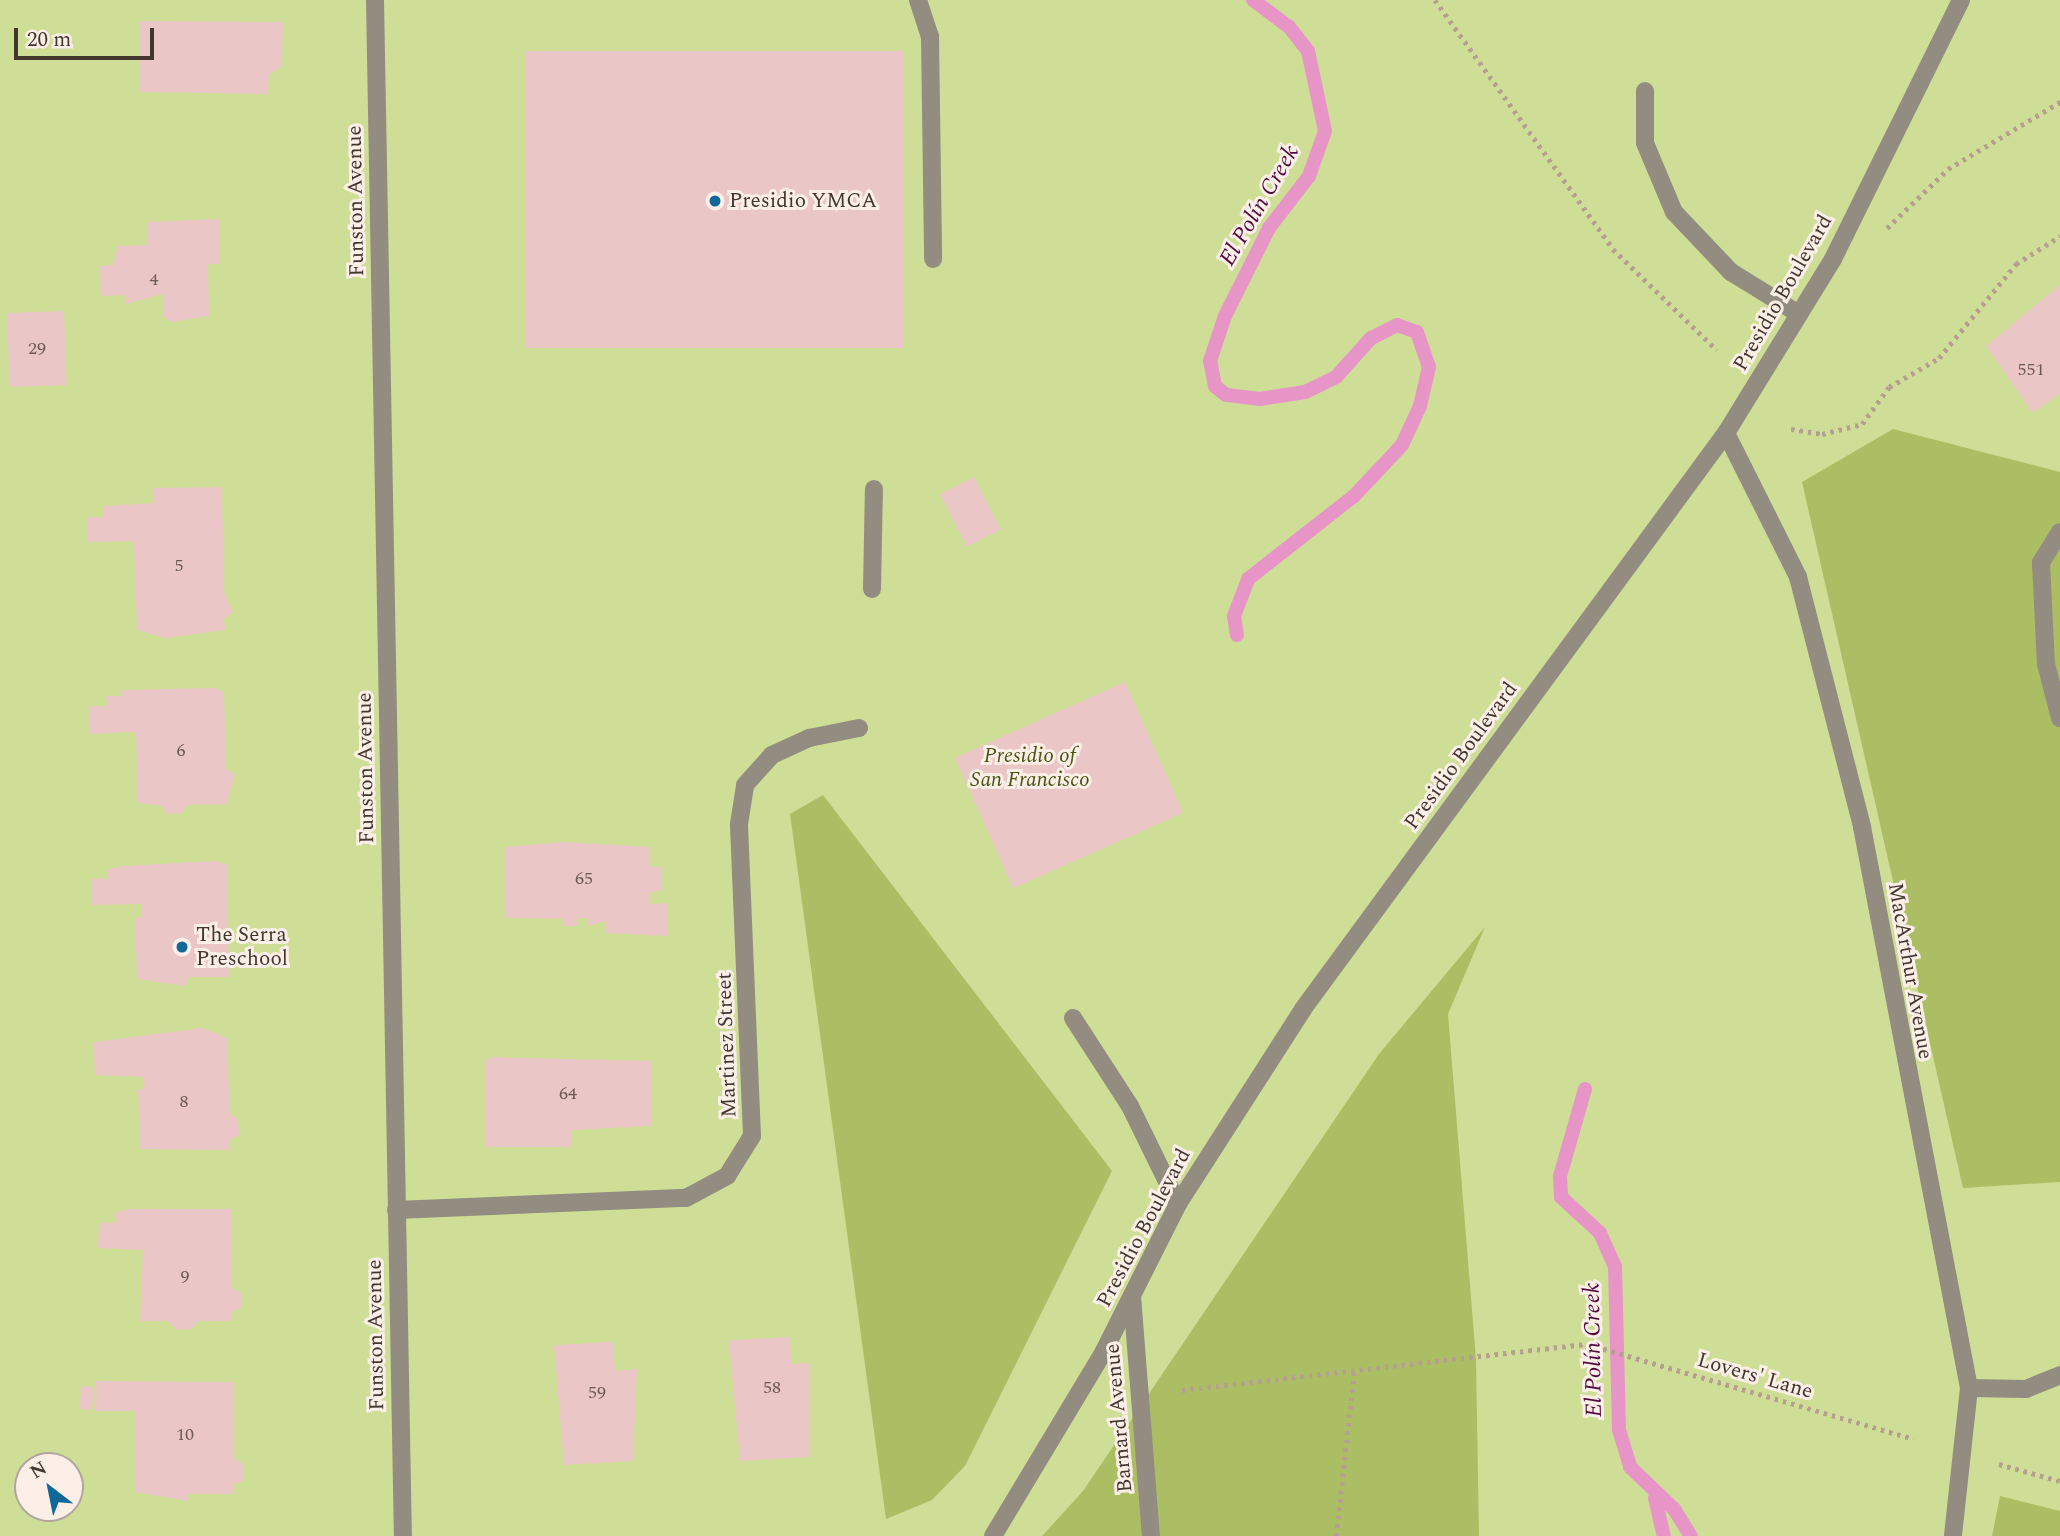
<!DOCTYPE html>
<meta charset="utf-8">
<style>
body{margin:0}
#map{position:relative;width:2060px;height:1536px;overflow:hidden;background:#fcddcc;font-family:Spectral,serif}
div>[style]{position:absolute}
.green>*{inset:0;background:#cede96}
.forest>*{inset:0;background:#acbe63}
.stream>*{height:14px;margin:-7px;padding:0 7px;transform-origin:7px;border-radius:7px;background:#e794c7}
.building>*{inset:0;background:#eac6c6;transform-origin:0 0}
.path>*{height:4.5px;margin-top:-2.25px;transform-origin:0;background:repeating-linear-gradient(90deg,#b69e91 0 3.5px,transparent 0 8.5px)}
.minor>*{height:18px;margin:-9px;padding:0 9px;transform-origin:9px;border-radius:9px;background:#928c81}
.dots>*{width:19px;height:19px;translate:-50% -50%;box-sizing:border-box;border:4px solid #fbefe8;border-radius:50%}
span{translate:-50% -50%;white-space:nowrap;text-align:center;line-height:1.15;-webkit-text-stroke:6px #fbefe8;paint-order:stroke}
.number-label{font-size:18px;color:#6c5a55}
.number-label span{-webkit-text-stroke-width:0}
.street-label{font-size:21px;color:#42362f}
.poi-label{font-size:21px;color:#42362f}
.left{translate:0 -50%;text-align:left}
.park-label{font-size:21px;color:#495411;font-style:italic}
.water-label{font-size:23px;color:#540a3f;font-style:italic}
.north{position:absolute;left:14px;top:1452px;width:70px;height:70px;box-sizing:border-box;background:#fbefe8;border:2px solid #b1a59e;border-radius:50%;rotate:328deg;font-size:19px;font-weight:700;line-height:28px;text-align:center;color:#42362f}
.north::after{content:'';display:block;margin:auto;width:24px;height:32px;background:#116798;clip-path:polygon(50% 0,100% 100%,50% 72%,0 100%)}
.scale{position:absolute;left:14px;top:28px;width:140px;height:32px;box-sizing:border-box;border:4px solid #42362f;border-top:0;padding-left:9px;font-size:21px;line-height:24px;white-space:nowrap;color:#42362f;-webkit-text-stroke:5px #fbefe8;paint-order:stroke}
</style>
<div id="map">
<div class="green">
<i style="clip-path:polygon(evenodd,0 0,2060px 0,2060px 1536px,0 1536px,0 0,28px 1466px,70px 1466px,70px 1508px,28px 1508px,28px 1466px)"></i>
</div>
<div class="forest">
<i style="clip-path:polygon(1893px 429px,2060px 472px,2060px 1182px,1963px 1188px,1802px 482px)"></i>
<i style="clip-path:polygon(823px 795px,1112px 1171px,965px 1466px,932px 1500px,886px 1519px,790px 814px)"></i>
<i style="clip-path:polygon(1485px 927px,1448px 1014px,1476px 1359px,1479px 1536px,1042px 1536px,1083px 1491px,1379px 1054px)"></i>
<i style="clip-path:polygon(2000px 1496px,2060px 1511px,2060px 1536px,1992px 1536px)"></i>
</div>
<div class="stream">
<i style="left:1237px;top:635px;width:19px;rotate:-99deg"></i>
<i style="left:1234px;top:616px;width:40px;rotate:-69deg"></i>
<i style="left:1248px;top:579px;width:135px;rotate:-38.1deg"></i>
<i style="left:1354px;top:496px;width:70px;rotate:-46.7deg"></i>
<i style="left:1402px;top:445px;width:43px;rotate:-65.2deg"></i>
<i style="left:1420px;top:406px;width:40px;rotate:-77deg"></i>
<i style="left:1429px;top:367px;width:37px;rotate:-109deg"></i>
<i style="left:1417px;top:332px;width:21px;rotate:-161deg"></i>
<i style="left:1397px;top:325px;width:29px;rotate:153deg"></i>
<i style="left:1371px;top:338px;width:52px;rotate:131.9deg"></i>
<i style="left:1336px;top:377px;width:34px;rotate:154deg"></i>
<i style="left:1305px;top:392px;width:46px;rotate:171.2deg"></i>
<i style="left:1260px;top:399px;width:34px;rotate:-173deg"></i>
<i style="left:1226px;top:395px;width:14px;rotate:-141deg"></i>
<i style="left:1215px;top:386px;width:25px;rotate:-101deg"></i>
<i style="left:1210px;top:361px;width:47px;rotate:-71.6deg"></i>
<i style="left:1225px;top:316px;width:98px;rotate:-63.4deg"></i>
<i style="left:1269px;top:228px;width:66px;rotate:-52.4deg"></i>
<i style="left:1309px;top:176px;width:48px;rotate:-70.4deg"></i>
<i style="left:1325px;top:131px;width:82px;rotate:-102deg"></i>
<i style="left:1308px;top:51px;width:31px;rotate:-128deg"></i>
<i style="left:1289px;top:27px;width:45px;rotate:-143.1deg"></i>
<i style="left:1585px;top:1089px;width:91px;rotate:106deg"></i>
<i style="left:1560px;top:1176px;width:21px;rotate:87deg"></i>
<i style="left:1561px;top:1197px;width:53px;rotate:42.7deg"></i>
<i style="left:1600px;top:1233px;width:36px;rotate:66deg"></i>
<i style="left:1615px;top:1266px;width:164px;rotate:88.6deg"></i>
<i style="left:1619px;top:1430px;width:39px;rotate:73deg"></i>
<i style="left:1630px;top:1467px;width:61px;rotate:43.7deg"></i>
<i style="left:1674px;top:1509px;width:32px;rotate:58deg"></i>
<i style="left:1655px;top:1498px;width:39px;rotate:77deg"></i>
</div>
<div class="building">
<i style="clip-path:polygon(140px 21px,283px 22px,282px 66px,269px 75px,268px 94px,139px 92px)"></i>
<i style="left:904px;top:51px;width:297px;height:379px;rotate:90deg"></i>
<i style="clip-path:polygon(219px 219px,220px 264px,208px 264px,209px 316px,172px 322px,163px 317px,163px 294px,126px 304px,126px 295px,101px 296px,100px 266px,113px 265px,118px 246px,147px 245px,147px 222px)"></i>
<i style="clip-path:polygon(2060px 285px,2060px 393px,2033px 413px,1986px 346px)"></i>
<i style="left:64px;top:311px;width:74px;height:57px;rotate:88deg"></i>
<i style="left:974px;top:477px;width:59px;height:38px;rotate:63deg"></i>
<i style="clip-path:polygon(222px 487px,224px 591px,233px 613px,224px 618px,225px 630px,165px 638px,137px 630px,134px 541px,87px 542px,87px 517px,104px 517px,104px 506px,154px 503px,154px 488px)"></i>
<i style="left:1125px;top:682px;width:143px;height:186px;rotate:66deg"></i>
<i style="clip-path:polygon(214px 688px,224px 692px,226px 769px,235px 774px,227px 804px,187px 805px,182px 813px,166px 814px,163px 806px,138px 803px,136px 732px,90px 734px,90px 706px,107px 706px,106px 696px,122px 696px,122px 690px)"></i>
<i style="clip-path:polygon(563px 842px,650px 847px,649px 867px,662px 867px,662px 891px,650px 892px,650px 904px,668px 903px,667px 936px,606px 933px,605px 921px,587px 926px,587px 918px,578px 918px,578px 926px,564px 926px,564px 919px,506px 918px,506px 847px)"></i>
<i style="clip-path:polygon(215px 861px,227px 864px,229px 977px,189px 977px,185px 986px,137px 979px,135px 918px,142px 917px,141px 904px,91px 905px,91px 879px,107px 879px,107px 870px,123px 866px)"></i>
<i style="clip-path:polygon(202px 1028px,227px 1038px,230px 1114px,238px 1119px,239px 1135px,230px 1140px,230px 1150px,140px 1149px,138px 1089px,144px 1089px,143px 1077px,95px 1075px,94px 1042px)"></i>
<i style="clip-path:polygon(493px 1057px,652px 1061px,652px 1126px,571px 1130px,571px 1147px,485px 1147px,485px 1061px)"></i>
<i style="clip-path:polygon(131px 1209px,231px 1209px,231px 1288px,241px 1293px,241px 1308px,231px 1312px,231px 1321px,198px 1321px,192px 1329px,177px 1330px,168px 1321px,140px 1321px,143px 1250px,98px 1248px,99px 1223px,115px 1223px,115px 1212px)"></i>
<i style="clip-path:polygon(790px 1337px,791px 1364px,810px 1363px,809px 1457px,740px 1461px,729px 1340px)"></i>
<i style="clip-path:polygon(613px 1342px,615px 1371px,637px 1369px,633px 1461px,564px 1465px,554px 1345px)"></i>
<i style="clip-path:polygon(96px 1381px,234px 1382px,233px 1458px,244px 1465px,244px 1480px,233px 1485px,233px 1494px,189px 1494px,187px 1501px,136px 1492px,136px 1411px,96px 1411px)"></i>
<i style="left:81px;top:1386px;width:13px;height:23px;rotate:4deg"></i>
</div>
<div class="path">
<i style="left:1435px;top:0;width:306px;rotate:54.4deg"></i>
<i style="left:1613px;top:249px;width:145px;rotate:44.2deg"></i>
<i style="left:1887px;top:228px;width:85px;rotate:-44deg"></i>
<i style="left:1948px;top:169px;width:131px;rotate:-30.9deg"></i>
<i style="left:1791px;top:429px;width:31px;rotate:9deg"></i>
<i style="left:1822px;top:434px;width:41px;rotate:-14deg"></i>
<i style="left:1862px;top:424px;width:46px;rotate:-53.9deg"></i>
<i style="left:1889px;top:387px;width:58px;rotate:-30.1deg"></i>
<i style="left:1939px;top:358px;width:122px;rotate:-50.7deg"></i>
<i style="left:2016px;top:264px;width:52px;rotate:-32.5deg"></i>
<i style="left:1182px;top:1390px;width:408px;rotate:-6.5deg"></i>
<i style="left:1587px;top:1344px;width:340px;rotate:16.2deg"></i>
<i style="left:1999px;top:1464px;width:63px;rotate:15.6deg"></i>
<i style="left:1336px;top:1536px;width:164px;rotate:-83.7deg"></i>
</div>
<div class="minor">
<i style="left:375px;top:0;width:1536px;rotate:88.96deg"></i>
<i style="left:918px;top:0;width:38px;rotate:72deg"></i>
<i style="left:930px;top:36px;width:223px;rotate:89.2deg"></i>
<i style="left:1645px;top:91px;width:52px;rotate:90deg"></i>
<i style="left:1645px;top:143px;width:75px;rotate:67.2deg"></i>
<i style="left:1674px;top:212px;width:83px;rotate:46.5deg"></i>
<i style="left:1731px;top:272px;width:80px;rotate:31.7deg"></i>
<i style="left:1726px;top:433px;width:161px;rotate:63.4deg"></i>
<i style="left:1798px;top:577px;width:258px;rotate:75.6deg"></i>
<i style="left:1862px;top:827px;width:571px;rotate:79.2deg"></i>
<i style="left:1969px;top:1388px;width:149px;rotate:96.2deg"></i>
<i style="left:2060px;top:532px;width:36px;rotate:122deg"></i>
<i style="left:2041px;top:563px;width:101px;rotate:87.2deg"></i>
<i style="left:2046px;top:664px;width:56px;rotate:75.5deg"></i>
<i style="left:872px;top:589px;width:100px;rotate:-88.9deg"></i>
<i style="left:1073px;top:1018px;width:105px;rotate:57.1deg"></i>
<i style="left:1130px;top:1106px;width:109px;rotate:63.9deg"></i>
<i style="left:396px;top:1210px;width:290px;rotate:-2.4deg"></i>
<i style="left:686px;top:1198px;width:47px;rotate:-28.2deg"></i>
<i style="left:727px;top:1176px;width:47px;rotate:-58deg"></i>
<i style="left:752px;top:1136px;width:312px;rotate:-92.4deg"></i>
<i style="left:739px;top:824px;width:39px;rotate:-81deg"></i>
<i style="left:745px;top:785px;width:40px;rotate:-48deg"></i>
<i style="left:772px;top:755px;width:41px;rotate:-24.7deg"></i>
<i style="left:809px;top:738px;width:51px;rotate:-11.3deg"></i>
<i style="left:1132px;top:1296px;width:241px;rotate:85.5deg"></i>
<i style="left:1969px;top:1388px;width:57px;rotate:1deg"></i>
<i style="left:2026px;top:1389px;width:37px;rotate:-22deg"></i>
<i style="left:993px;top:1536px;width:216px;rotate:-59deg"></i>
<i style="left:1104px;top:1351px;width:165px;rotate:-63.3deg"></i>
<i style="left:1178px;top:1204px;width:232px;rotate:-57.3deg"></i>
<i style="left:1303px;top:1009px;width:715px;rotate:-53.71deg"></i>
<i style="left:1726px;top:433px;width:204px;rotate:-58.4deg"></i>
<i style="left:1833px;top:259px;width:289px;rotate:-63.7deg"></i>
</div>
<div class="dots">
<i style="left:715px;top:201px;background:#116798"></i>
<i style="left:182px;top:947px;background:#116798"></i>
</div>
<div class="number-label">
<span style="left:154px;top:280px">4</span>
<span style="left:37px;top:349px">29</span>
<span style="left:2031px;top:370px">551</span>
<span style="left:179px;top:566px">5</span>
<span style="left:181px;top:751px">6</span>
<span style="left:584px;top:879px">65</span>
<span style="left:568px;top:1094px">64</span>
<span style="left:184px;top:1102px">8</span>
<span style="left:185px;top:1277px">9</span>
<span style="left:772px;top:1388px">58</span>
<span style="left:597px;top:1393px">59</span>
<span style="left:185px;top:1435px">10</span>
</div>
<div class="street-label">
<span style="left:356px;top:201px;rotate:-91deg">Funston Avenue</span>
<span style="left:1783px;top:293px;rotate:-60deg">Presidio Boulevard</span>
<span style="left:1461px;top:756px;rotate:-54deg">Presidio Boulevard</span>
<span style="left:366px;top:768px;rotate:-91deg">Funston Avenue</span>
<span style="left:1910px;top:971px;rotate:80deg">MacArthur Avenue</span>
<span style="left:727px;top:1045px;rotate:-92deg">Martinez Street</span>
<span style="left:1144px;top:1228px;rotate:-62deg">Presidio Boulevard</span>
<span style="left:376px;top:1335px;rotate:-91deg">Funston Avenue</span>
<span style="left:1755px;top:1376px;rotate:16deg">Lovers' Lane</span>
<span style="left:1119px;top:1418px;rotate:-95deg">Barnard Avenue</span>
</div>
<div class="poi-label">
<span class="left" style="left:729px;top:201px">Presidio YMCA</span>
<span class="left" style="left:196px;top:947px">The Serra<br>Preschool</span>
</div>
<div class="park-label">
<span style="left:1030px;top:768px">Presidio of<br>San Francisco</span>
</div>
<div class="water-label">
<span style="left:1260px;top:206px;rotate:-60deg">El Polín Creek</span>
<span style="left:1594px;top:1350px;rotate:-91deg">El Polín Creek</span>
</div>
<div class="north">N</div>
<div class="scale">20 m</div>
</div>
